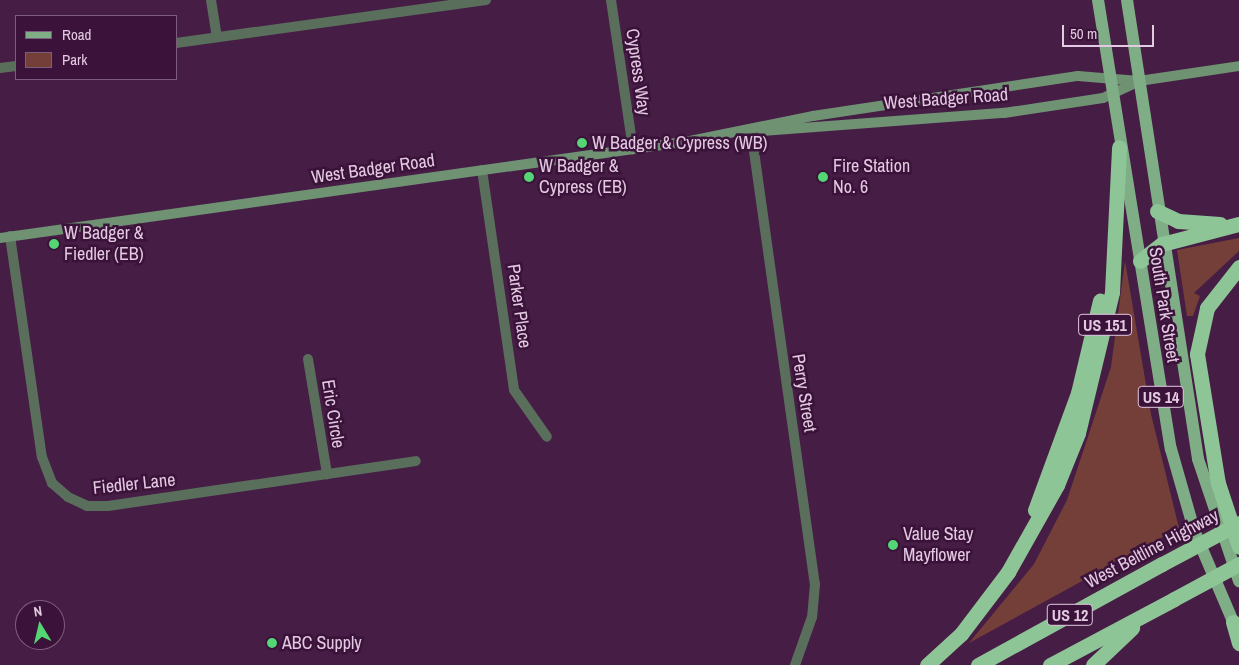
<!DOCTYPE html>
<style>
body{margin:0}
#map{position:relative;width:1239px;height:665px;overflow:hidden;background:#461d45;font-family:"Archivo Narrow",sans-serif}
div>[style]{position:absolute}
.green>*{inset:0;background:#733f38}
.street>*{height:10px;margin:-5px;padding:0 5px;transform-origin:5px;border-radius:5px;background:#596f5c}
.secondary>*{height:10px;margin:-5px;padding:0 5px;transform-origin:5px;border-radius:5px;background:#6f9273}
.primary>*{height:12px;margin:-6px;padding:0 6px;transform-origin:6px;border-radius:6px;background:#7fad86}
.highway>*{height:15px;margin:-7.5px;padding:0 7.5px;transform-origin:7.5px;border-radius:7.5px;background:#8ec596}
.highway-bridge>*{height:15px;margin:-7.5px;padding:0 7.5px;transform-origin:7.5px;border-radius:7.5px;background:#8ec596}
.dots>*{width:14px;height:14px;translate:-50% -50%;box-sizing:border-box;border:2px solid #3b133a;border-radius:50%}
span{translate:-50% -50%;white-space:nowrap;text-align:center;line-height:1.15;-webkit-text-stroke:5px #3b133a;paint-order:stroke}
.shield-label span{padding:1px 4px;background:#3b133a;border:1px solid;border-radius:4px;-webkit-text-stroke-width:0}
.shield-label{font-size:16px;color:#e3c9e1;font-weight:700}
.street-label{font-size:18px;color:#e3c9e1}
.poi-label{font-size:18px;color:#e3c9e1}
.left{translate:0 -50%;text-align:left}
.legend{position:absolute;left:15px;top:15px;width:162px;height:65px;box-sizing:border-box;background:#3b133a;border:1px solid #7e5c7d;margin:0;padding:6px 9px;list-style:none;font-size:15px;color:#e3c9e1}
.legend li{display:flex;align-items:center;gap:10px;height:25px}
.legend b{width:25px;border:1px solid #7e5c7d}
.north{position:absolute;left:15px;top:600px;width:50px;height:50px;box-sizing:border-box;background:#3b133a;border:1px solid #7e5c7d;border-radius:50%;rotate:351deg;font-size:14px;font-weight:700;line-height:20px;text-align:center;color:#e3c9e1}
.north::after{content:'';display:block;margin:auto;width:18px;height:22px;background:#53d673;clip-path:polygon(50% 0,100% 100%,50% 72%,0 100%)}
.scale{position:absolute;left:1062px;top:25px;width:92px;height:22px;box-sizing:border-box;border:2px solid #e3c9e1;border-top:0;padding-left:6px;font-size:15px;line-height:18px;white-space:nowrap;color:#e3c9e1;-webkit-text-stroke:4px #3b133a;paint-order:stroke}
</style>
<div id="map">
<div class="green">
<i style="clip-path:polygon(1239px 238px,1239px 251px,1194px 293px,1200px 296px,1193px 316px,1187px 316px,1177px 250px)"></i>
<i style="clip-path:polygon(1125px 261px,1151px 414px,1179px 528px,969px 643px,1034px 564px,1067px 500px,1111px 367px)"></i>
</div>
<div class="street">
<i style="left:211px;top:0;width:37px;rotate:81deg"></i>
<i style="left:611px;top:0;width:151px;rotate:81.6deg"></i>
<i style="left:176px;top:43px;width:313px;rotate:-7.9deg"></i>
<i style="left:0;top:68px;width:16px;rotate:-7deg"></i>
<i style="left:751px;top:130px;width:458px;rotate:82deg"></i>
<i style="left:815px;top:584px;width:33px;rotate:95deg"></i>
<i style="left:812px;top:617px;width:51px;rotate:109.5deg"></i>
<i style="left:482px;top:170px;width:222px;rotate:81.7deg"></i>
<i style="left:514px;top:390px;width:57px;rotate:54.9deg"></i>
<i style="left:10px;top:236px;width:223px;rotate:81.8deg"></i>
<i style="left:42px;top:457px;width:28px;rotate:69deg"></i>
<i style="left:52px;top:483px;width:21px;rotate:41deg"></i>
<i style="left:68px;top:497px;width:21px;rotate:25deg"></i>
<i style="left:87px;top:506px;width:21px"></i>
<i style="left:108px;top:506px;width:311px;rotate:-8.3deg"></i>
<i style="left:308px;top:359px;width:117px;rotate:80.6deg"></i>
</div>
<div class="secondary">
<i style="left:762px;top:131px;width:243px;rotate:-4.3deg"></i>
<i style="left:1004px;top:113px;width:100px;rotate:-8.6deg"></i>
<i style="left:1103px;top:98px;width:40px;rotate:-25deg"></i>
<i style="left:0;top:238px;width:697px;rotate:-8deg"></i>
<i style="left:690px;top:141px;width:126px;rotate:-11.5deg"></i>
<i style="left:813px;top:116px;width:268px;rotate:-8.6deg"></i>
<i style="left:1078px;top:76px;width:61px;rotate:4.7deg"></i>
<i style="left:1139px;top:81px;width:101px;rotate:-8.5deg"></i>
</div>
<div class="primary">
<i style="left:1098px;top:0;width:455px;rotate:80.8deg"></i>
<i style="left:1171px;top:449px;width:84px;rotate:74.1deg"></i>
<i style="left:1194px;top:530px;width:110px;rotate:66.9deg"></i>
<i style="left:1127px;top:0;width:464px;rotate:81.2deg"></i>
<i style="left:1198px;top:459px;width:129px;rotate:71.4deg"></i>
</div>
<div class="highway">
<i style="left:1157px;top:211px;width:23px;rotate:25deg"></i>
<i style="left:1178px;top:221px;width:42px;rotate:4.1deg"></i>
<i style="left:1140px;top:261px;width:28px;rotate:-38deg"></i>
<i style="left:1162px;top:244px;width:80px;rotate:-14.6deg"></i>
<i style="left:1239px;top:267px;width:52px;rotate:128deg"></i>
<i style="left:1207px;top:308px;width:47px;rotate:102.3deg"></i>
<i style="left:1197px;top:354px;width:131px;rotate:80.8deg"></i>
<i style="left:1218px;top:483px;width:67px;rotate:71.8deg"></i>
<i style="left:1035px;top:510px;width:125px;rotate:-69.8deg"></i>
<i style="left:1078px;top:393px;width:95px;rotate:-76.6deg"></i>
<i style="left:1233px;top:622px;width:22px;rotate:74deg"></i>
<i style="left:927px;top:665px;width:46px;rotate:-42.4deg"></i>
<i style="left:961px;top:634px;width:78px;rotate:-52.8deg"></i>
<i style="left:1008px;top:572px;width:100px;rotate:-60.6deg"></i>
<i style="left:1057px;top:485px;width:56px;rotate:-68deg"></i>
<i style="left:1078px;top:433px;width:145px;rotate:-76.4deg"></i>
<i style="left:1112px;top:292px;width:145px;rotate:-87.2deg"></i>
<i style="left:978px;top:665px;width:210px;rotate:-28.8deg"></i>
<i style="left:1050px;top:665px;width:140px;rotate:-28deg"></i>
<i style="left:1093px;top:665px;width:54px;rotate:-43.5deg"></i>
</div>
<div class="highway-bridge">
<i style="left:1162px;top:564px;width:87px;rotate:-28deg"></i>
<i style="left:1174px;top:599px;width:74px;rotate:-28.3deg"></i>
</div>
<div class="dots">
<i style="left:582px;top:143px;background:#53d673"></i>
<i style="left:529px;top:177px;background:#53d673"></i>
<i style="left:823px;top:177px;background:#53d673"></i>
<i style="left:54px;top:244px;background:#53d673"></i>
<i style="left:893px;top:545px;background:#53d673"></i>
<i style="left:272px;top:643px;background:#53d673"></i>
</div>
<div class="shield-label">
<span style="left:1105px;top:325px">US 151</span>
<span style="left:1161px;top:397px">US 14</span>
<span style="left:1070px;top:615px">US 12</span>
</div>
<div class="street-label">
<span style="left:638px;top:72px;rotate:82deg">Cypress Way</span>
<span style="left:946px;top:99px;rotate:-4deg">West Badger Road</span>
<span style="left:373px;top:169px;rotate:-8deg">West Badger Road</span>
<span style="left:1164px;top:305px;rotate:81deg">South Park Street</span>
<span style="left:519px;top:306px;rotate:82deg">Parker Place</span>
<span style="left:804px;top:393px;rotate:81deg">Perry Street</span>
<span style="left:333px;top:414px;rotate:81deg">Eric Circle</span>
<span style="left:134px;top:484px;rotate:-6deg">Fiedler Lane</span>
<span style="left:1152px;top:549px;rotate:-28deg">West Beltline Highway</span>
</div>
<div class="poi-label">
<span class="left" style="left:592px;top:143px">W Badger &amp; Cypress (WB)</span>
<span class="left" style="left:539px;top:177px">W Badger &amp;<br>Cypress (EB)</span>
<span class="left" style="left:833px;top:177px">Fire Station<br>No. 6</span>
<span class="left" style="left:64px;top:244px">W Badger &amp;<br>Fiedler (EB)</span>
<span class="left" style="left:903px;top:545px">Value Stay<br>Mayflower</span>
<span class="left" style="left:282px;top:643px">ABC Supply</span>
</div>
<ul class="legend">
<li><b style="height:6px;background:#7fad86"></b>Road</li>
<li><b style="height:14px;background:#733f38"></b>Park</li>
</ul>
<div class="north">N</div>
<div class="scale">50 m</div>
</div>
